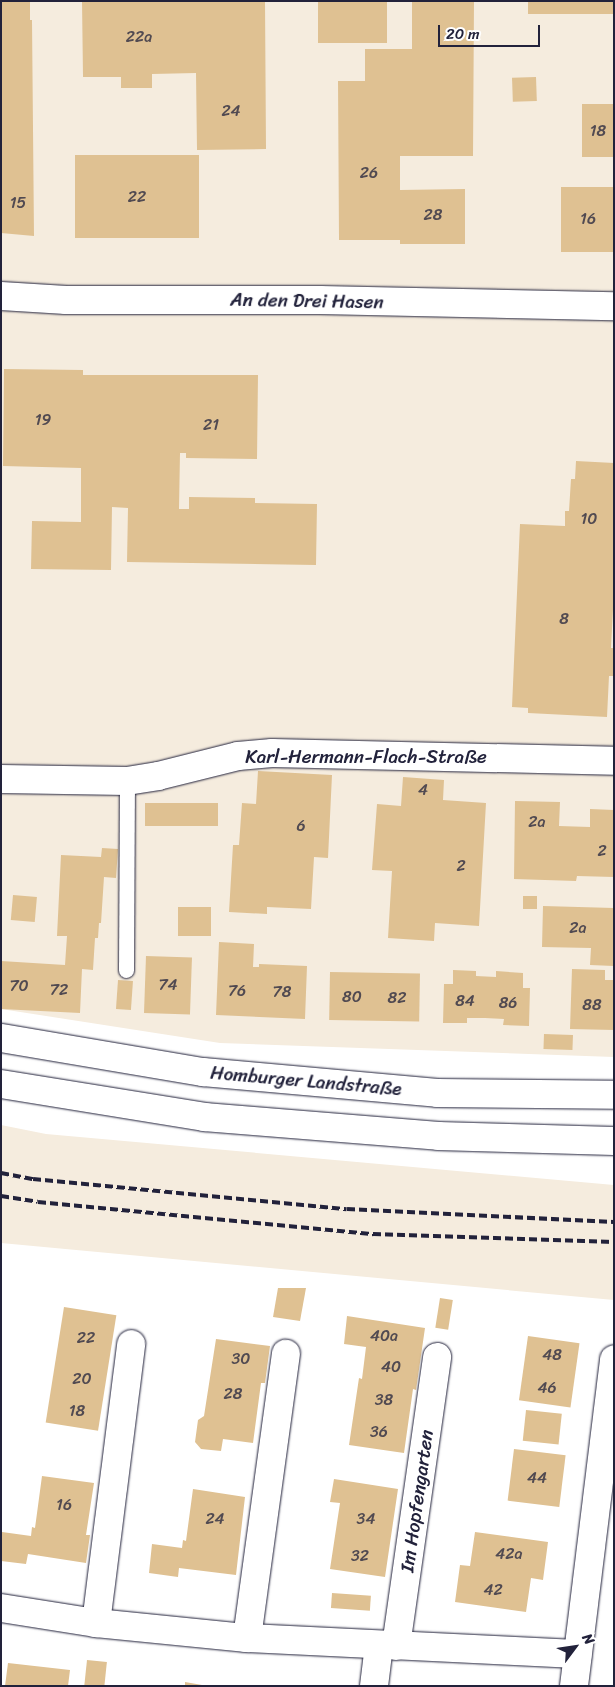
<!DOCTYPE html>
<meta charset="utf-8">
<style>
body{margin:0}
#map{position:relative;width:615px;height:1687px;overflow:hidden;background:#fff;font-family:Sriracha,sans-serif}
div>[style]{position:absolute}
.built>*{inset:0;background:#f5ecde}
.building>*{inset:0;background:#dfc192;transform-origin:0 0}
.roads{filter:drop-shadow(0 0 1px #22223b) drop-shadow(0 0 1px #22223b)}
.lane>*{height:15px;margin:-7.5px;padding:0 7.5px;transform-origin:7.5px;border-radius:7.5px;background:#fff}
.street>*{height:28px;margin:-14px;padding:0 14px;transform-origin:14px;border-radius:14px;background:#fff}
.secondary>*{height:28px;margin:-14px;padding:0 14px;transform-origin:14px;border-radius:14px;background:#fff}
.rail>*{height:4px;margin-top:-2px;transform-origin:0;background:repeating-linear-gradient(90deg,#22223b 0 8px,transparent 0 12px)}
span{translate:-50% -50%;white-space:nowrap;text-align:center;line-height:1.15;-webkit-text-stroke:4.5px #fff;paint-order:stroke}
.number-label{font-size:16px;color:#514a51}
.number-label span{-webkit-text-stroke-width:0}
.street-label{font-size:19px;color:#22223b}
.frame{position:absolute;inset:0;border:2px solid #22223b;pointer-events:none}
.north{position:absolute;left:550px;top:1622px;width:50px;height:50px;-webkit-text-stroke:4px #fff;paint-order:stroke;rotate:59deg;font-size:14px;font-weight:700;line-height:20px;text-align:center;color:#22223b}
.north::after{content:'';display:block;margin:auto;width:18px;height:22px;background:#22223b;clip-path:polygon(50% 0,100% 100%,50% 72%,0 100%)}
.scale{position:absolute;left:438px;top:25px;width:102px;height:22px;box-sizing:border-box;border:2px solid #22223b;border-top:0;padding-left:6px;font-size:15px;line-height:18px;white-space:nowrap;color:#22223b;-webkit-text-stroke:4px #fff;paint-order:stroke}
</style>
<div id="map">
<div class="built">
<i style="clip-path:polygon(1px 1px,614px 1px,614px 1057px,220px 1043px,1px 1009px)"></i>
<i style="clip-path:polygon(1px 1125px,46px 1134px,614px 1185px,614px 1300px,1px 1243px)"></i>
</div>
<div class="building">
<i style="clip-path:polygon(1px 1px,30px 1px,30px 20px,32px 20px,34px 236px,1px 233px)"></i>
<i style="clip-path:polygon(82px 1px,265px 1px,266px 149px,197px 150px,196px 73px,152px 74px,152px 88px,121px 88px,121px 77px,83px 77px)"></i>
<i style="left:318px;top:1px;width:69px;height:42px"></i>
<i style="clip-path:polygon(412px 1px,474px 1px,473px 156px,400px 156px,400px 190px,465px 189px,465px 244px,400px 244px,400px 240px,339px 240px,338px 81px,365px 81px,365px 49px,412px 49px)"></i>
<i style="left:528px;top:1px;width:86px;height:13px"></i>
<i style="left:536px;top:77px;width:24px;height:24px;rotate:88deg"></i>
<i style="left:614px;top:104px;width:53px;height:32px;rotate:90deg"></i>
<i style="left:75px;top:155px;width:124px;height:83px"></i>
<i style="left:561px;top:187px;width:53px;height:65px"></i>
<i style="clip-path:polygon(4px 369px,83px 370px,83px 375px,258px 375px,257px 459px,186px 458px,186px 453px,180px 453px,179px 509px,189px 509px,189px 497px,255px 498px,255px 503px,317px 504px,316px 565px,127px 562px,128px 508px,112px 507px,111px 570px,31px 569px,32px 521px,81px 522px,81px 468px,3px 466px)"></i>
<i style="clip-path:polygon(576px 461px,614px 463px,614px 590px,611px 648px,614px 648px,614px 676px,609px 676px,607px 717px,528px 713px,528px 708px,512px 707px,520px 524px,565px 526px,565px 511px,569px 511px,571px 479px,575px 479px)"></i>
<i style="clip-path:polygon(258px 771px,332px 775px,328px 858px,314px 857px,311px 909px,267px 907px,267px 914px,229px 912px,233px 845px,239px 845px,242px 803px,256px 804px)"></i>
<i style="clip-path:polygon(403px 777px,444px 780px,443px 800px,486px 803px,479px 926px,435px 923px,434px 941px,388px 938px,392px 871px,372px 870px,377px 804px,401px 806px)"></i>
<i style="clip-path:polygon(515px 801px,560px 802px,559px 826px,590px 827px,590px 809px,614px 810px,614px 877px,577px 876px,576px 881px,514px 879px)"></i>
<i style="left:145px;top:803px;width:73px;height:23px"></i>
<i style="clip-path:polygon(102px 848px,118px 849px,116px 878px,104px 877px,101px 923px,99px 923px,98px 938px,95px 938px,93px 970px,82px 969px,80px 1013px,1px 1009px,1px 961px,65px 965px,67px 936px,57px 936px,61px 855px,101px 857px)"></i>
<i style="left:13px;top:895px;width:24px;height:25px;rotate:5deg"></i>
<i style="left:523px;top:896px;width:14px;height:13px"></i>
<i style="clip-path:polygon(543px 906px,614px 908px,614px 966px,590px 965px,591px 948px,542px 947px)"></i>
<i style="left:178px;top:907px;width:33px;height:29px"></i>
<i style="clip-path:polygon(219px 942px,254px 944px,253px 967px,259px 967px,259px 964px,307px 966px,305px 1019px,216px 1015px)"></i>
<i style="left:146px;top:956px;width:46px;height:57px;rotate:2deg"></i>
<i style="clip-path:polygon(572px 969px,605px 970px,605px 980px,614px 980px,614px 1030px,570px 1029px)"></i>
<i style="clip-path:polygon(453px 970px,476px 971px,476px 976px,496px 977px,496px 971px,523px 973px,523px 988px,530px 988px,529px 1026px,503px 1025px,504px 1019px,485px 1018px,467px 1018px,467px 1023px,443px 1023px,444px 984px,453px 984px)"></i>
<i style="left:330px;top:972px;width:90px;height:48px;rotate:1deg"></i>
<i style="left:118px;top:980px;width:15px;height:29px;rotate:4deg"></i>
<i style="left:544px;top:1034px;width:29px;height:15px;rotate:2deg"></i>
<i style="clip-path:polygon(278px 1288px,306px 1288px,300px 1321px,273px 1317px)"></i>
<i style="left:440px;top:1298px;width:13px;height:30px;rotate:9deg"></i>
<i style="left:64px;top:1307px;width:53px;height:117px;rotate:9deg"></i>
<i style="clip-path:polygon(347px 1316px,425px 1328px,416px 1390px,413px 1389px,404px 1453px,349px 1445px,359px 1378px,362px 1379px,366px 1347px,344px 1344px)"></i>
<i style="left:528px;top:1336px;width:52px;height:65px;rotate:8deg"></i>
<i style="clip-path:polygon(216px 1339px,270px 1346px,265px 1383px,261px 1383px,253px 1443px,223px 1439px,221px 1451px,201px 1449px,195px 1442px,198px 1420px,204px 1416px)"></i>
<i style="left:526px;top:1410px;width:36px;height:31px;rotate:6deg"></i>
<i style="left:514px;top:1449px;width:52px;height:52px;rotate:7deg"></i>
<i style="clip-path:polygon(42px 1476px,94px 1483px,86px 1535px,90px 1535px,86px 1563px,28px 1554px,26px 1564px,1px 1561px,2px 1532px,31px 1536px,32px 1527px,35px 1528px)"></i>
<i style="clip-path:polygon(334px 1479px,398px 1489px,385px 1577px,330px 1569px,340px 1503px,330px 1502px)"></i>
<i style="clip-path:polygon(193px 1489px,245px 1497px,236px 1575px,179px 1568px,178px 1577px,149px 1573px,152px 1544px,182px 1548px,183px 1540px,186px 1541px)"></i>
<i style="clip-path:polygon(475px 1532px,548px 1542px,543px 1580px,531px 1578px,526px 1612px,455px 1602px,460px 1565px,470px 1566px)"></i>
<i style="left:332px;top:1593px;width:39px;height:15px;rotate:4deg"></i>
<i style="left:87px;top:1660px;width:20px;height:26px;rotate:6deg"></i>
<i style="clip-path:polygon(8px 1663px,70px 1670px,68px 1686px,5px 1686px)"></i>
<i style="clip-path:polygon(185px 1682px,202px 1685px,202px 1686px,185px 1686px)"></i>
</div>
<div class="roads">
<div class="lane">
<i style="left:126px;top:970px;width:189px;rotate:-89.7deg"></i>
</div>
<div class="street">
<i style="left:1px;top:296px;width:65px;rotate:3.5deg"></i>
<i style="left:66px;top:300px;width:254px"></i>
<i style="left:320px;top:300px;width:294px;rotate:1.2deg"></i>
<i style="left:1px;top:779px;width:126px;rotate:0.9deg"></i>
<i style="left:127px;top:781px;width:31px;rotate:-9deg"></i>
<i style="left:158px;top:776px;width:82px;rotate:-14deg"></i>
<i style="left:238px;top:756px;width:34px;rotate:-5deg"></i>
<i style="left:272px;top:753px;width:342px;rotate:1.3deg"></i>
<i style="left:1px;top:1608px;width:96px;rotate:9deg"></i>
<i style="left:96px;top:1623px;width:152px;rotate:5.7deg"></i>
<i style="left:247px;top:1638px;width:331px;rotate:2.8deg"></i>
<i style="left:96px;top:1623px;width:281px;rotate:-82.8deg"></i>
<i style="left:247px;top:1638px;width:287px;rotate:-82.2deg"></i>
<i style="left:396px;top:1646px;width:292px;rotate:-81.9deg"></i>
<i style="left:374px;top:1686px;width:41px;rotate:-83deg"></i>
<i style="left:574px;top:1686px;width:329px;rotate:-83deg"></i>
</div>
<div class="secondary">
<i style="left:1px;top:1038px;width:205px;rotate:9.6deg"></i>
<i style="left:203px;top:1072px;width:235px;rotate:5.1deg"></i>
<i style="left:437px;top:1093px;width:177px;rotate:0.6deg"></i>
<i style="left:1px;top:1084px;width:206px;rotate:9.2deg"></i>
<i style="left:204px;top:1117px;width:235px;rotate:4.6deg"></i>
<i style="left:438px;top:1136px;width:176px;rotate:1.6deg"></i>
</div>
</div>
<div class="rail">
<i style="left:1px;top:1173px;width:33px;rotate:11deg"></i>
<i style="left:33px;top:1179px;width:315px;rotate:5.5deg"></i>
<i style="left:347px;top:1209px;width:267px;rotate:2.8deg"></i>
<i style="left:1px;top:1196px;width:37px;rotate:9deg"></i>
<i style="left:38px;top:1202px;width:337px;rotate:5.5deg"></i>
<i style="left:373px;top:1234px;width:241px;rotate:1.9deg"></i>
</div>
<div class="number-label">
<span style="left:139px;top:37px">22a</span>
<span style="left:231px;top:111px">24</span>
<span style="left:598px;top:131px">18</span>
<span style="left:369px;top:173px">26</span>
<span style="left:137px;top:197px">22</span>
<span style="left:18px;top:203px">15</span>
<span style="left:433px;top:215px">28</span>
<span style="left:588px;top:219px">16</span>
<span style="left:43px;top:420px">19</span>
<span style="left:211px;top:425px">21</span>
<span style="left:589px;top:519px">10</span>
<span style="left:564px;top:619px">8</span>
<span style="left:423px;top:790px">4</span>
<span style="left:537px;top:822px">2a</span>
<span style="left:301px;top:826px">6</span>
<span style="left:602px;top:851px">2</span>
<span style="left:461px;top:866px">2</span>
<span style="left:578px;top:928px">2a</span>
<span style="left:168px;top:985px">74</span>
<span style="left:19px;top:986px">70</span>
<span style="left:59px;top:990px">72</span>
<span style="left:237px;top:991px">76</span>
<span style="left:282px;top:992px">78</span>
<span style="left:352px;top:997px">80</span>
<span style="left:397px;top:998px">82</span>
<span style="left:465px;top:1001px">84</span>
<span style="left:508px;top:1003px">86</span>
<span style="left:592px;top:1005px">88</span>
<span style="left:384px;top:1336px">40a</span>
<span style="left:86px;top:1338px">22</span>
<span style="left:552px;top:1355px">48</span>
<span style="left:241px;top:1359px">30</span>
<span style="left:391px;top:1367px">40</span>
<span style="left:82px;top:1379px">20</span>
<span style="left:547px;top:1388px">46</span>
<span style="left:233px;top:1394px">28</span>
<span style="left:384px;top:1400px">38</span>
<span style="left:77px;top:1411px">18</span>
<span style="left:379px;top:1432px">36</span>
<span style="left:537px;top:1478px">44</span>
<span style="left:64px;top:1505px">16</span>
<span style="left:215px;top:1519px">24</span>
<span style="left:366px;top:1519px">34</span>
<span style="left:509px;top:1554px">42a</span>
<span style="left:360px;top:1556px">32</span>
<span style="left:493px;top:1590px">42</span>
</div>
<div class="street-label">
<span style="left:307px;top:301px;rotate:1deg">An den Drei Hasen</span>
<span style="left:366px;top:757px">Karl-Hermann-Flach-Straße</span>
<span style="left:306px;top:1081px;rotate:5deg">Homburger Landstraße</span>
<span style="left:417px;top:1501px;rotate:-82deg">Im Hopfengarten</span>
</div>
<div class="frame"></div>
<div class="north">N</div>
<div class="scale">20 m</div>
</div>
